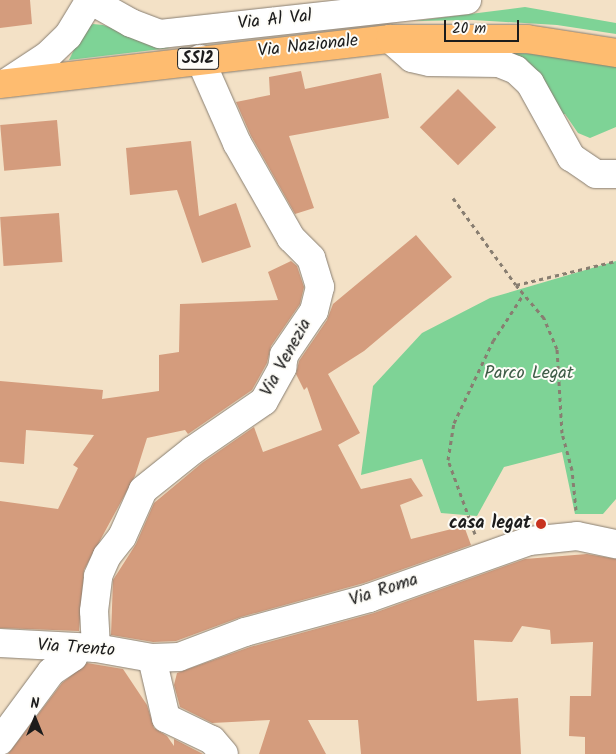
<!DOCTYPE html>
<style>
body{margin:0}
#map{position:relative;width:616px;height:754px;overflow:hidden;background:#f3e1c6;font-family:Kalam,sans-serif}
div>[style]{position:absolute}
.green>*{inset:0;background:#7ed396}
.building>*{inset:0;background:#d49c7d;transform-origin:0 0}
.path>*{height:3px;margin-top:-1.5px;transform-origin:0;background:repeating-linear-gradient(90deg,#887e71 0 4px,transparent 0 8px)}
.roads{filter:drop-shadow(0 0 1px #887e71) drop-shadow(0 0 1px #887e71)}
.minor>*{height:28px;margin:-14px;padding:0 14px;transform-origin:14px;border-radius:14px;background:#fff}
.major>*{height:28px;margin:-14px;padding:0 14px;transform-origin:14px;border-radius:14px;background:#febc70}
.dots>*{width:14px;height:14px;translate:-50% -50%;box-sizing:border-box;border:2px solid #fdfcf7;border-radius:50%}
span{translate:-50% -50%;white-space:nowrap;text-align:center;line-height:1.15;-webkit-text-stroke:4px #fdfcf7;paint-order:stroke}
.shield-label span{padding:1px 4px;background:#fdfcf7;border:1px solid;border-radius:4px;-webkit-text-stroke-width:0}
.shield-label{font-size:16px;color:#1c1c1c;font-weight:700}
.street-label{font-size:18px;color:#1c1c1c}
.park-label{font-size:18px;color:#3e5c47}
.poi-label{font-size:18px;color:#1c1c1c;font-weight:700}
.right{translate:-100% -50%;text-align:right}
.north{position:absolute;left:10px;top:694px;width:50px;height:50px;-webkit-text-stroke:4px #fdfcf7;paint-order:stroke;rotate:0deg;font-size:14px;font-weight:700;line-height:20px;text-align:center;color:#1c1c1c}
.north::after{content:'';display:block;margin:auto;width:18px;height:22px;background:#1c1c1c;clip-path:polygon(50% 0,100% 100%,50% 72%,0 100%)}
.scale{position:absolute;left:444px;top:20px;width:75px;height:22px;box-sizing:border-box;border:2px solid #1c1c1c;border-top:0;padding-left:6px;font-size:15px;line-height:18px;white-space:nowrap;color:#1c1c1c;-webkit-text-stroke:4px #fdfcf7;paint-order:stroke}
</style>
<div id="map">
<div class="green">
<i style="clip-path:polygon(525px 7px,616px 23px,616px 34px,557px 25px,473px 20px,414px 21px)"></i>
<i style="clip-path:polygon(93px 24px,103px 25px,170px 48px,69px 60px,83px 31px)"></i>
<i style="clip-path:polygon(504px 52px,571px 57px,616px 67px,616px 127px,590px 138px,578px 133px,565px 114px,558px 115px)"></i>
<i style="clip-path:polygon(616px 261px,616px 499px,603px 514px,575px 514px,562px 452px,504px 467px,477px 516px,441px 513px,422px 459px,361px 475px,373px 386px,422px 333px,490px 298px)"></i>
</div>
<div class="building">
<i style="clip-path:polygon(0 0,30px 0,32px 24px,0 28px)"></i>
<i style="clip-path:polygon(301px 71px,305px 89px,381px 73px,389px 118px,289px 136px,314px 208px,295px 214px,251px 136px,236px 102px,270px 95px,269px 77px)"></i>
<i style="left:458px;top:89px;width:54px;height:54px;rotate:45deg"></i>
<i style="left:57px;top:120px;width:46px;height:57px;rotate:85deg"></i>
<i style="clip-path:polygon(191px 141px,199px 216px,236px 203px,251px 247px,202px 263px,177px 190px,130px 195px,126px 148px)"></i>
<i style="left:59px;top:213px;width:49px;height:59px;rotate:86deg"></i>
<i style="clip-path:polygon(416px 235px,452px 277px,364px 351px,328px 374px,360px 433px,338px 445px,361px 489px,411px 478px,423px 496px,400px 505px,411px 539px,464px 526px,471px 545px,364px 583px,241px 617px,176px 641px,153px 642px,111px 635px,113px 580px,136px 544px,154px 503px,202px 463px,254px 427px,263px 452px,322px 430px,307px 387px,304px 390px,296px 374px,299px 361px,327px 320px,333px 304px)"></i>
<i style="clip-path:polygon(291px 261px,297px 266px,304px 287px,300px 304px,271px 346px,267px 363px,252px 390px,188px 434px,185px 430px,147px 438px,135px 476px,84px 570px,79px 631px,0 628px,0 501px,58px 509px,78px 468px,73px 465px,94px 435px,26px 430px,24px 464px,0 462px,0 381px,103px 390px,102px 399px,159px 391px,159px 355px,179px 352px,180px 304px,278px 300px,268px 272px)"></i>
<i style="clip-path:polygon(587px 554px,616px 559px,616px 754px,585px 754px,585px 737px,569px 736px,570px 696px,591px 696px,593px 642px,551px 644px,550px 630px,522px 626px,512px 642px,474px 640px,477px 701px,518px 698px,521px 754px,361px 754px,358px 720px,308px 720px,326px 754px,259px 754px,270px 720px,212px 723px,180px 707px,174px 685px,177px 673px,250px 647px,374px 613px,525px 559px)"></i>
<i style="clip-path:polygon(87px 663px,123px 669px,147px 705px,154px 728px,167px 736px,174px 746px,174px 739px,203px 754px,8px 754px,62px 683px)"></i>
</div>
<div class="path">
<i style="left:453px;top:198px;width:107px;rotate:54.1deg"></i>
<i style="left:576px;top:510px;width:40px;rotate:-95.7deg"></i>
<i style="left:572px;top:470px;width:38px;rotate:-105deg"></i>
<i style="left:562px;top:433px;width:84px;rotate:-93.4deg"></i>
<i style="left:557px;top:349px;width:34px;rotate:-113deg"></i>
<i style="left:544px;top:318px;width:43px;rotate:-130.3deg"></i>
<i style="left:516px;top:285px;width:103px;rotate:-13.5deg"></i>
<i style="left:475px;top:534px;width:79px;rotate:-110deg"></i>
<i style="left:448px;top:460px;width:37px;rotate:-81deg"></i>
<i style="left:454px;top:423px;width:91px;rotate:-64.6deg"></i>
<i style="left:493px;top:341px;width:55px;rotate:-56.9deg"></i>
</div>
<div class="roads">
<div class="minor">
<i style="left:90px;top:0;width:47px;rotate:29.3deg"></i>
<i style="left:131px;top:23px;width:31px;rotate:21deg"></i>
<i style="left:160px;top:34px;width:309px;rotate:-6.3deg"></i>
<i style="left:390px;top:39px;width:29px;rotate:41deg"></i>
<i style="left:412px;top:58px;width:18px;rotate:13deg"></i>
<i style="left:430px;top:62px;width:69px;rotate:0.8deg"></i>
<i style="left:499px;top:63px;width:18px;rotate:22deg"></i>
<i style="left:516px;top:70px;width:19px;rotate:43deg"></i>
<i style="left:530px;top:83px;width:85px;rotate:61deg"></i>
<i style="left:571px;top:157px;width:30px;rotate:34deg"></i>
<i style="left:596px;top:174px;width:20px"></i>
<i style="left:6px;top:83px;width:49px;rotate:-33.4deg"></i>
<i style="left:47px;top:56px;width:29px;rotate:-44deg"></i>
<i style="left:68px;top:36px;width:42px;rotate:-58.6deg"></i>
<i style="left:0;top:643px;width:96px;rotate:3deg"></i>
<i style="left:96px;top:648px;width:57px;rotate:10.1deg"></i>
<i style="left:152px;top:658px;width:27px;rotate:-2deg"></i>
<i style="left:179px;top:657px;width:71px;rotate:-20.7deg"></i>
<i style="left:245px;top:632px;width:129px;rotate:-15.3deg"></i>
<i style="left:369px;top:598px;width:170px;rotate:-19.6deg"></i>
<i style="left:529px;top:541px;width:48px;rotate:-5.9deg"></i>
<i style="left:577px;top:536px;width:40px;rotate:12deg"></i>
<i style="left:96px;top:648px;width:37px;rotate:-93deg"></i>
<i style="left:94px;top:611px;width:35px;rotate:-83deg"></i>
<i style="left:98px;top:576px;width:22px;rotate:-66deg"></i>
<i style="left:107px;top:556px;width:24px;rotate:-52deg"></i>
<i style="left:122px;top:537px;width:51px;rotate:-65.9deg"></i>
<i style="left:143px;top:490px;width:64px;rotate:-38.7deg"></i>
<i style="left:193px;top:450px;width:86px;rotate:-34.6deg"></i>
<i style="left:264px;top:401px;width:38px;rotate:-61deg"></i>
<i style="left:282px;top:368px;width:13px;rotate:-81deg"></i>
<i style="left:284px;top:355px;width:53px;rotate:-55.7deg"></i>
<i style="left:314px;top:311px;width:25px;rotate:-76deg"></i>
<i style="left:320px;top:287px;width:30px;rotate:-107deg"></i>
<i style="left:311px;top:258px;width:28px;rotate:-135deg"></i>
<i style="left:291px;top:238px;width:109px;rotate:-119.6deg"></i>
<i style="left:237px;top:143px;width:92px;rotate:-113.8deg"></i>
<i style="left:152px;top:658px;width:62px;rotate:76.9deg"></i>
<i style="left:166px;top:718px;width:51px;rotate:25.6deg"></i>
<i style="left:212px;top:740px;width:18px;rotate:49deg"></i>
<i style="left:0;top:741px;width:86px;rotate:-53.5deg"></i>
<i style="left:51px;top:672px;width:27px;rotate:-34deg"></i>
<i style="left:73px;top:657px;width:9px;rotate:-72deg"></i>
</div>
<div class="major">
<i style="left:0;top:84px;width:393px;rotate:-6.6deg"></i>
<i style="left:390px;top:39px;width:137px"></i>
<i style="left:527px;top:39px;width:90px;rotate:8.9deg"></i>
</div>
</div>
<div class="dots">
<i style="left:541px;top:524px;background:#c8321e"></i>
</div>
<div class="shield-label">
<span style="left:198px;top:59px">SS12</span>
</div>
<div class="street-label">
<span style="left:275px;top:21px;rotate:-6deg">Via Al Val</span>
<span style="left:308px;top:47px;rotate:-6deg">Via Nazionale</span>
<span style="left:287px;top:358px;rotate:-61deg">Via Venezia</span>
<span style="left:384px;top:591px;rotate:-18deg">Via Roma</span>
<span style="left:76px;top:649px;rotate:4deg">Via Trento</span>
</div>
<div class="park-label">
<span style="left:529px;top:374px">Parco Legat</span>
</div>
<div class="poi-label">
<span class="right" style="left:531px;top:524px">casa legat</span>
</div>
<div class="north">N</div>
<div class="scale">20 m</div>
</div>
